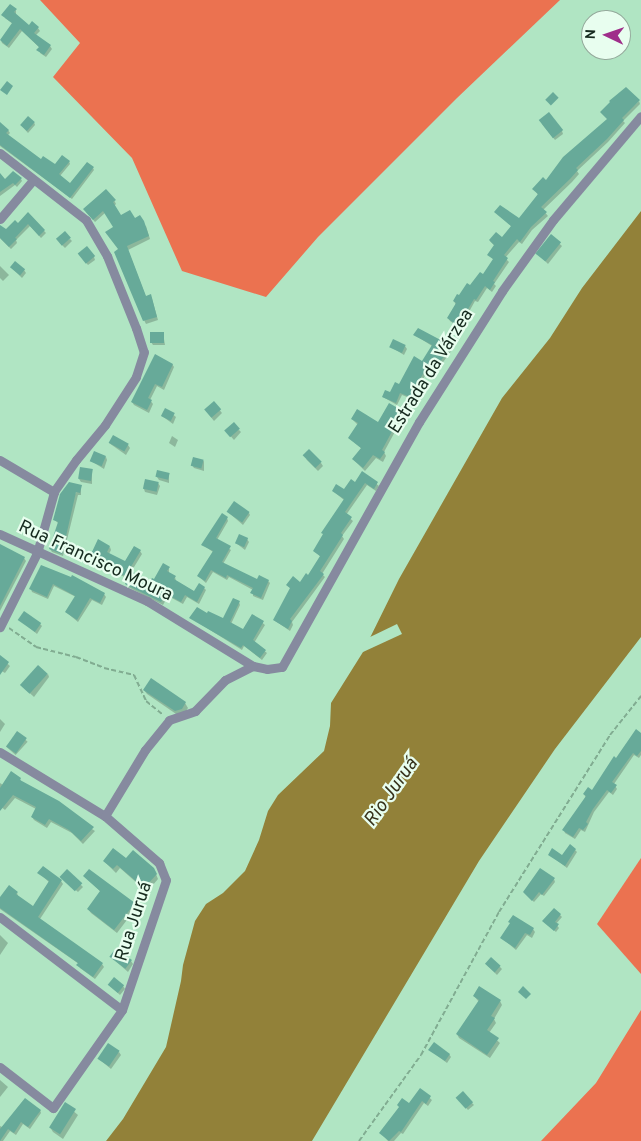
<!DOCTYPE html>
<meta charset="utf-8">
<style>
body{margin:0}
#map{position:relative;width:641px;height:1141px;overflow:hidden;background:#b0e5c3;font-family:Overpass,sans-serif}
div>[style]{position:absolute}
.forest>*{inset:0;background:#eb7250}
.water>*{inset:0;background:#928139}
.pier>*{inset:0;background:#b0e5c3}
.shadow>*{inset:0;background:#0003;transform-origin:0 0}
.building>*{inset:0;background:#67aa99;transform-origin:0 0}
.path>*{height:2px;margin-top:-1px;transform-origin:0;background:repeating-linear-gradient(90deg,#81ac91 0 5px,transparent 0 7.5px)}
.minor>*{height:9px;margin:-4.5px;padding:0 4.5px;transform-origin:4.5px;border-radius:4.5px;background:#868a9f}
span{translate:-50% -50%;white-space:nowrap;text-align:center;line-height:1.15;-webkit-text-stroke:4.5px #e8feef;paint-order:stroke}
.street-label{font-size:18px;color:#152a1e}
.water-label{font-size:19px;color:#37321b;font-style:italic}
.north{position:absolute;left:581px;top:10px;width:50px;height:50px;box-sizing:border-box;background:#e8feef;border:1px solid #94a99b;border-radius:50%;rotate:273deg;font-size:14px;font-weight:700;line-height:20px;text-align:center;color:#152a1e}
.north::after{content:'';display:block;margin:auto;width:18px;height:22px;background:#9f2e8a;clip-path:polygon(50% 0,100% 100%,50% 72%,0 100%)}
</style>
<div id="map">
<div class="forest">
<i style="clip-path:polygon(40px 0,560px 0,457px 98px,318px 237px,266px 297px,182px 271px,132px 158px,53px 77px,80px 43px)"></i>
<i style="clip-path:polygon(641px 858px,641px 974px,597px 924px)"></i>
<i style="clip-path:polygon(641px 1010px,641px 1141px,541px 1141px,596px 1083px)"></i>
</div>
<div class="water">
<i style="clip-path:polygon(641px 211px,641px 637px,555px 749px,479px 861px,312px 1141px,106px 1141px,123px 1119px,166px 1047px,181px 981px,183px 965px,195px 921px,206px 904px,223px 893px,245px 871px,259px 840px,268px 811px,278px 795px,324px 751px,330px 726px,331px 703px,363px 652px,399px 579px,502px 398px,550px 338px,582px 288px)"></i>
</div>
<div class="pier">
<i style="clip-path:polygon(397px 624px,402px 634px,363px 652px,362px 649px,368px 638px)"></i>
</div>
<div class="shadow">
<i style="clip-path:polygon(16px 10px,16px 15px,29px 27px,38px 28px,40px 31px,35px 36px,50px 46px,52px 49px,46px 57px,40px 53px,40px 48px,22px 31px,9px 48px,2px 43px,1px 40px,13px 24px,5px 18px)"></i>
<i style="clip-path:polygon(639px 101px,640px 104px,623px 121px,625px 123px,608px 142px,577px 171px,579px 174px,572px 182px,543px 210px,548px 216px,532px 230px,522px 244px,519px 242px,505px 258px,509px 262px,494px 284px,496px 286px,492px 292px,487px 288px,478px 302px,475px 301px,460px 328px,450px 321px,448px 318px,456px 305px,454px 301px,483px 275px,494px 260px,489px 255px,495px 246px,490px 241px,502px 239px,512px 227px,496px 212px,519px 220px,538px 195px,534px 189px,546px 182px)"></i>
<i style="clip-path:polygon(34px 122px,35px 125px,28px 133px,21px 125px)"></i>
<i style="clip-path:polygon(542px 124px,562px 131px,563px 134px,555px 140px)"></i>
<i style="clip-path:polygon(0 127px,8px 130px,10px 133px,7px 136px,41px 161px,55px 166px,69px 161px,70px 164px,60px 176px,70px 185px,93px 168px,94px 170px,72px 199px,0 146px)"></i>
<i style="clip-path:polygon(0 175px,5px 181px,21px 179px,22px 181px,17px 187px,15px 185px,0 196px)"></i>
<i style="clip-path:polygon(114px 200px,116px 204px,114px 206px,121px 217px,146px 226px,150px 239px,128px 250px,146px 297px,152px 299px,158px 320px,146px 324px,144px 320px,119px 249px,115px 228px,105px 213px,95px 222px,86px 212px)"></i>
<i style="clip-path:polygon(28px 214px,46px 233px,41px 238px,30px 226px,16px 240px,17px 243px,11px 249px,0 238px,0 230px,6px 231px,18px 224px)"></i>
<i style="clip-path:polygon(551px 236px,562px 246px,548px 264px,538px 254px)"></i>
<i style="clip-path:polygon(70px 239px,72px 241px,65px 248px,60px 243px)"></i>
<i style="clip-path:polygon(81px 257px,94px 257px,95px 260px,88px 265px)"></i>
<i style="clip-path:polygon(0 266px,9px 275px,3px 281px,0 278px)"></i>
<i style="clip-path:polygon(11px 267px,24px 270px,26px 273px,22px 278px)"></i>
<i style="clip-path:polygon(163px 333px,165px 345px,153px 345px,151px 342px)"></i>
<i style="clip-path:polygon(415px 335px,451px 347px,452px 350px,438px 369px,431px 365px,412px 399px,402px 395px,397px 405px,383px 397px,390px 394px,422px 363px,432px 346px)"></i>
<i style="clip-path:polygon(405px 346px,407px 349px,404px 355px,391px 347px)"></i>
<i style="clip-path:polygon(172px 364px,174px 367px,164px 390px,157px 386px,150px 400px,153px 404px,149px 413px,134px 405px,132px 402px)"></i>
<i style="clip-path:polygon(214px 403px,222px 413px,214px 421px,206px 411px)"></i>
<i style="clip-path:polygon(166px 409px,176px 417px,173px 424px,162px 416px)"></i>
<i style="clip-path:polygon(402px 412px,404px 415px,384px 452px,386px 456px,383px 462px,376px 458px,365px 471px,353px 459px,362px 449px,349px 438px,358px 425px,352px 419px,379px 424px)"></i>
<i style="clip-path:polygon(239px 430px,241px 432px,234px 440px,227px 432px)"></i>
<i style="clip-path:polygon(172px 436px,178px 440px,175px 447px,169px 443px)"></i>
<i style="clip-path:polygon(109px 443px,128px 445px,130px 448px,126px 455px)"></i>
<i style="clip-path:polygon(106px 457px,107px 460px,104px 469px,91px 461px)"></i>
<i style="clip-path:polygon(306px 459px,321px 463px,323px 466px,318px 471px)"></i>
<i style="clip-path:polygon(204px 461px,204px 471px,194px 468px,192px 465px)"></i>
<i style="clip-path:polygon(92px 470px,92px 484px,81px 482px,79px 479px)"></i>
<i style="clip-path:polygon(363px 473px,379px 486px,376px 491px,367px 485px,346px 515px,353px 521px,342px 536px,344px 539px,322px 574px,325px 577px,292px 622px,293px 625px,290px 631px,274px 620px,291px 589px,287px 585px,300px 584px,309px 577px,321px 557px,314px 551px,344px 500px,333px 491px,344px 491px,355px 483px)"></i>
<i style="clip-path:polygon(169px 474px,169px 483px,159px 480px,157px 477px)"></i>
<i style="clip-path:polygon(158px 483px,160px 486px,157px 495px,145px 492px,144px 489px)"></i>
<i style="clip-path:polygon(81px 486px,81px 495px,78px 495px,63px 556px,52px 552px,50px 549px,59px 524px,55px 520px)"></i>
<i style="clip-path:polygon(228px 512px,249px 513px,250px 515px,243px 525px)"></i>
<i style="clip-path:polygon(227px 518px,228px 521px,217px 540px,231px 550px,223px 564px,257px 581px,268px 581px,270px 583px,263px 600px,253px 596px,253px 590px,229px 577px,227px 580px,213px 572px,206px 583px,198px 576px,213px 552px,203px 545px)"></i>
<i style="clip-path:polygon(247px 539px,249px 542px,245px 550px,236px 543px)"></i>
<i style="clip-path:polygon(0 545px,24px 558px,26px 561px,0 611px)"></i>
<i style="clip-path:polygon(110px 547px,111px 550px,109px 554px,125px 562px,140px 551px,142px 554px,131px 572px,151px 582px,169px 568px,169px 574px,175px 577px,176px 581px,195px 592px,204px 588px,206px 590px,199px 604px,187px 597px,183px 604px,168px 596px,163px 605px,128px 587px,126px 584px,129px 579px,109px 570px,109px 564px,93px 554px)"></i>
<i style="clip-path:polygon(42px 566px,104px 594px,106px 597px,102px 605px,92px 600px,78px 622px,66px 612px,76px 597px,54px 586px,48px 599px,32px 592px,31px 589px)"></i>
<i style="clip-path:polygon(239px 602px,240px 605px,231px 624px,244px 631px,253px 615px,265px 625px,254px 643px,267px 653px,262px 660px,244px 646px,242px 650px,191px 618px,207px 615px,223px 619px)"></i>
<i style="clip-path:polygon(20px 620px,40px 624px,42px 626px,37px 634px)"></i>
<i style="clip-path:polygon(0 657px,10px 666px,5px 673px,0 670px)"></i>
<i style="clip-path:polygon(48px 674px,49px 677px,34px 697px,22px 686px)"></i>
<i style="clip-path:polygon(144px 690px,185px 703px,188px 708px,184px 714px,179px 716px,147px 694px)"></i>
<i style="clip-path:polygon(0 719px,5px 724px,0 732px)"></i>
<i style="left:18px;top:733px;width:13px;height:18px;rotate:42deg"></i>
<i style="clip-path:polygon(641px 734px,641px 755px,639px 758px,634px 755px,614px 784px,617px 789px,613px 795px,609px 792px,594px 812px,585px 832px,581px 830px,575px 839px,565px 833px,564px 830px,586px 798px,584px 794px,592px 792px,616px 759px)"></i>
<i style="clip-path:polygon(20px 779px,22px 783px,95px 831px,83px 844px,72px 833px,51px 822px,47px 828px,34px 820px,32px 817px,36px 809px,15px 798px,5px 810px,0 806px,0 783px,3px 785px)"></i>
<i style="clip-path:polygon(575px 850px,577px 852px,567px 868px,550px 855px,562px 856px)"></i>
<i style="clip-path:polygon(126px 860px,156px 874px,158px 879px,147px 892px,120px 868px,116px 873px,104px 861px)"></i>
<i style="clip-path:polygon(67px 871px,83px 887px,78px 892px,64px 880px)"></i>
<i style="clip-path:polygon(39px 873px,61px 881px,63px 884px,40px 919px,102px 964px,104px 967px,95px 979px,80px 968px,79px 964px,0 909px,0 899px,17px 892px,18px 897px,33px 908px,50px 883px)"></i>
<i style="clip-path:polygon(84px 876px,134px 904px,136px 908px,117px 933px,91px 913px,88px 909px,101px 892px)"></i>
<i style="clip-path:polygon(554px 879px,555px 882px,544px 896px,541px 894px,534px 902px,524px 892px)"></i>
<i style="clip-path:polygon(554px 909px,562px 917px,556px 924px,559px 928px,556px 932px,543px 921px)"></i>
<i style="clip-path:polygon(533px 929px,535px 932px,532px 938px,527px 935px,516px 950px,502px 938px)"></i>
<i style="clip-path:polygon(0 935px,8px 943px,0 955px)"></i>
<i style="clip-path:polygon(111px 957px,131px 961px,133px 964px,128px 972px)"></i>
<i style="clip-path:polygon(486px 964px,500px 967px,502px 969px,497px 975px)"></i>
<i style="clip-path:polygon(109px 985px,123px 986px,125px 989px,120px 995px)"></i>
<i style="clip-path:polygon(474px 996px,500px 1001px,502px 1005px,494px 1019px,496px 1023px,489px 1033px,500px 1043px,490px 1058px,459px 1038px,457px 1034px,479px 1002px)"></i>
<i style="clip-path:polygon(430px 1050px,449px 1054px,451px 1057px,447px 1063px)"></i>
<i style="clip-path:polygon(119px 1052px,121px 1055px,111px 1069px,99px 1059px)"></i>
<i style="clip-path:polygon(0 1080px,8px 1087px,0 1097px)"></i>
<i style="clip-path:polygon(420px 1090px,432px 1100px,428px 1106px,424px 1103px,403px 1134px,401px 1133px,394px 1141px,388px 1141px,381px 1133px,410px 1104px)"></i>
<i style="clip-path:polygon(460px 1101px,472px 1103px,474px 1105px,468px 1110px)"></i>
<i style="clip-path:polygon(65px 1104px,78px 1115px,63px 1139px,53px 1132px,50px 1127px)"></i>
<i style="clip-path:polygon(40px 1110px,41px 1113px,30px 1129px,23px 1124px,16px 1135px,10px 1131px,3px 1141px,0 1141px,0 1126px,2px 1127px)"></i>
</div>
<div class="building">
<i style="clip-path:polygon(10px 4px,17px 9px,14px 12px,29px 25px,32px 21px,39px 27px,34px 33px,51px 45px,44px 55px,36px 50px,39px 47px,20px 29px,7px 46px,0 40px,12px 23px,1px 15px)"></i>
<i style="clip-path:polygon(7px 81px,13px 86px,7px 95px,0 90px)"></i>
<i style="clip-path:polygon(626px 87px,640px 100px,622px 118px,624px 120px,607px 139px,576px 168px,578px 170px,570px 179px,541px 207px,547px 212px,531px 227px,520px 242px,517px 239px,504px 255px,508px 258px,493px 281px,495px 282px,490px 290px,485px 286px,476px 300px,474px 299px,458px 326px,447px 318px,456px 303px,453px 301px,457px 294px,459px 295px,467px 283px,470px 285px,480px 272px,483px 274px,493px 259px,487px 255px,494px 245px,489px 240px,496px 232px,502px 237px,511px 226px,494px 212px,500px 205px,519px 218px,538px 194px,532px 189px,543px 177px,546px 180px,563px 157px,607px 119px,600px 112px,610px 102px,609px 101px)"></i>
<i style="left:553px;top:92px;width:8px;height:11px;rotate:45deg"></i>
<i style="left:549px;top:112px;width:23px;height:13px;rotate:52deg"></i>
<i style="left:28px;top:116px;width:9px;height:12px;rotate:41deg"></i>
<i style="clip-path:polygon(0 122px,9px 130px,6px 133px,41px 159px,43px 156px,55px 164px,62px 155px,70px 161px,59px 174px,70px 183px,87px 162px,94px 167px,70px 198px,0 145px)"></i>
<i style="clip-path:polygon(13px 171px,22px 178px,15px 185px,13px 183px,0 192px,0 173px,5px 179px)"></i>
<i style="clip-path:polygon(106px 189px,116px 200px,113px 202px,121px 215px,130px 210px,135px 218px,140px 215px,144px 221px,149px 236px,127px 246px,146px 296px,151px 294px,157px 317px,143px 321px,114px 252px,118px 249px,105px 232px,113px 227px,103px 211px,93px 220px,83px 209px)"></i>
<i style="clip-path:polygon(28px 212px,45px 230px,39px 236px,28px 224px,15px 238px,17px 239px,9px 247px,0 238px,0 225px,6px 229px,15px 220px,18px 223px)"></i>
<i style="left:65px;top:231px;width:9px;height:12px;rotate:49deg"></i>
<i style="left:551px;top:234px;width:13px;height:25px;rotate:39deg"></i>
<i style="left:87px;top:246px;width:13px;height:12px;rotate:51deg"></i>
<i style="left:15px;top:261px;width:13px;height:8px;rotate:39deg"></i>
<i style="clip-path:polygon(418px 328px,452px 346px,436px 367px,429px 363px,410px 397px,400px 393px,396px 403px,382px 397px,385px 390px,390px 392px,395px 382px,399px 384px,414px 356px,422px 361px,432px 345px,413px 335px)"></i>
<i style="left:150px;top:332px;width:14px;height:11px"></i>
<i style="left:393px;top:339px;width:14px;height:9px;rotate:25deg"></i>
<i style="clip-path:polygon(155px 354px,173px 364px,162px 387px,155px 384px,148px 398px,152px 400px,147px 410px,131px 402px)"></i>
<i style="left:214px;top:401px;width:11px;height:13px;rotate:49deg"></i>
<i style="clip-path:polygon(389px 403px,403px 411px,382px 450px,385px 452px,380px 459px,373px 455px,363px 468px,352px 459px,361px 448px,348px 438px,358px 423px,351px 419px,357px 409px,378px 422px)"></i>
<i style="left:165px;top:408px;width:11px;height:9px;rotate:27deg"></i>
<i style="left:234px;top:422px;width:9px;height:13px;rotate:49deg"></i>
<i style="left:113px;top:435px;width:18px;height:9px;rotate:29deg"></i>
<i style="left:309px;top:449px;width:18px;height:9px;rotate:45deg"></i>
<i style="left:94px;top:451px;width:13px;height:11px;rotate:23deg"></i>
<i style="left:193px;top:457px;width:11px;height:9px;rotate:15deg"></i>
<i style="left:80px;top:467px;width:13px;height:12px;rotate:9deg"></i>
<i style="left:157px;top:470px;width:13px;height:7px;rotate:13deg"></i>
<i style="clip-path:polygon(362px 471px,378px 482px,374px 489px,365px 483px,345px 512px,352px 517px,341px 533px,343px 535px,320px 571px,324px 574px,290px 619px,292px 621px,288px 629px,273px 620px,290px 588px,286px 585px,293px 576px,300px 582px,306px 573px,308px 575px,320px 556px,313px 551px,323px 534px,321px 533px,344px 499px,332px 491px,336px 484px,344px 489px,351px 479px,355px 482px)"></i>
<i style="left:145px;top:479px;width:14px;height:10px;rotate:12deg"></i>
<i style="clip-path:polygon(69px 482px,82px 485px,80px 493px,76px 492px,62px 554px,49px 549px,58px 522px,53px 520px,60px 494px)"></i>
<i style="left:234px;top:501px;width:19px;height:13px;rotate:35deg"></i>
<i style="clip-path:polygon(222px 513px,228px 517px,216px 538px,231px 546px,222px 562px,257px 579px,259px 575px,269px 580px,261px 598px,250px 593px,253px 588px,227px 575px,226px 578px,211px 570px,205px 581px,197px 576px,213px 551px,201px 545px)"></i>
<i style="left:239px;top:534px;width:10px;height:10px;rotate:24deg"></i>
<i style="clip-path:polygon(98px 539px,110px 546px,107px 552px,125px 561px,134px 546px,141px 550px,129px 570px,150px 581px,152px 578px,154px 579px,163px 563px,170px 567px,167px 571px,176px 576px,174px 579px,194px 591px,199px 583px,205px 587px,197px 602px,185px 595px,181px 602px,166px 594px,161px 602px,125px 584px,128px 577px,106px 567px,108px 562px,91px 554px)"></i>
<i style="clip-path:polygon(0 544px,25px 557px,0 606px)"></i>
<i style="clip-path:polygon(41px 565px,71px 577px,72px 575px,105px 593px,100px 603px,90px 598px,77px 620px,65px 612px,75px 596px,53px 584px,47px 597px,29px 589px)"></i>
<i style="clip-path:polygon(233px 598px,240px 601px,230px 622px,243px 629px,252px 614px,264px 621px,253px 640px,266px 650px,260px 658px,243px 645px,241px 648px,189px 618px,197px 607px,207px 613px,208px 611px,223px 618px)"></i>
<i style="left:24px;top:611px;width:21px;height:11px;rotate:35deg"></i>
<i style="clip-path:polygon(0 655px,9px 662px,0 675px)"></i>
<i style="left:38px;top:665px;width:13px;height:27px;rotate:42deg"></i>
<i style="clip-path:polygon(151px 678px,186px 702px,182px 709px,175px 711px,143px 690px)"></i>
<i style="clip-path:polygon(636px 729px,641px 733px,641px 751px,637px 756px,633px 753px,612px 782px,617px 785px,611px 793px,607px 790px,593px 809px,586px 822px,588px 824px,583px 830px,579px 828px,573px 837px,562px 830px,586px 796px,583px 794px,588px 787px,592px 790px,614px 756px,616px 758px)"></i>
<i style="left:17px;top:731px;width:12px;height:19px;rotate:35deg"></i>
<i style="clip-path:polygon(11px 771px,21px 778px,20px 780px,59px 801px,94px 827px,81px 841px,69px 830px,49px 819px,45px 825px,31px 817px,36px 807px,13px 795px,0 811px,0 788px)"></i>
<i style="clip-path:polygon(570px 844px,576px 849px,565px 866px,548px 855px,552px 848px,562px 855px)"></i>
<i style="clip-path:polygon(113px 848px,126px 858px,133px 850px,154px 868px,157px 874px,144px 888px,117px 865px,113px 869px,103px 861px)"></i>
<i style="clip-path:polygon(43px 866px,62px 880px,38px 917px,103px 963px,93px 977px,76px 965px,78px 963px,0 908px,0 897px,9px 885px,18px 892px,16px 894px,33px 906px,49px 881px,37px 873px)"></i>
<i style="clip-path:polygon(540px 868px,555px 878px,542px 895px,539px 892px,532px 901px,523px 892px)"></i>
<i style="left:67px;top:869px;width:21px;height:11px;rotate:43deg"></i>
<i style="clip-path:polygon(89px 869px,135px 903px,114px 930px,87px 909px,100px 891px,83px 876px)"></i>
<i style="clip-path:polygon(554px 908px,561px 914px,555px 922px,559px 924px,554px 931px,542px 921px)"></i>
<i style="clip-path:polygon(513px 915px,534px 928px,530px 935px,525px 933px,515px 948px,500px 938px,510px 923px,508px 922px)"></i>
<i style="left:116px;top:948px;width:20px;height:11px;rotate:37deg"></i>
<i style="left:491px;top:957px;width:13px;height:9px;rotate:42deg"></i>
<i style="left:114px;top:977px;width:13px;height:10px;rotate:39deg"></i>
<i style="clip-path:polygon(479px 986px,501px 1000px,491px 1016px,495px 1018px,487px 1030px,499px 1038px,487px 1055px,456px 1034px,479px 1000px,473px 996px)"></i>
<i style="clip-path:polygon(523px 986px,531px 994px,526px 999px,518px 992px)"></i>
<i style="clip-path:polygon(434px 1042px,450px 1054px,445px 1061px,428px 1050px)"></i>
<i style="left:108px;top:1043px;width:14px;height:19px;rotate:34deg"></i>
<i style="clip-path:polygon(420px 1088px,431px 1096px,426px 1104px,422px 1101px,401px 1132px,399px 1131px,389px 1141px,379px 1133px,399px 1107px,397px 1105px,402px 1098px,409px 1103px)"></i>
<i style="left:463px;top:1091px;width:15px;height:10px;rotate:48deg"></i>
<i style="clip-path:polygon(25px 1098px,41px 1110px,28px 1127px,21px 1122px,14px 1133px,8px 1129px,0 1141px,0 1129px)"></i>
<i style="left:65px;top:1102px;width:13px;height:30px;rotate:32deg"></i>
</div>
<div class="path">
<i style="left:9px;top:628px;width:33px;rotate:35deg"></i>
<i style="left:36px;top:647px;width:41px;rotate:14deg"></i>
<i style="left:76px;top:657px;width:30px;rotate:21deg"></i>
<i style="left:104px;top:668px;width:31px;rotate:13deg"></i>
<i style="left:134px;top:675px;width:29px;rotate:65deg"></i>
<i style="left:146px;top:701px;width:21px;rotate:39deg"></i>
<i style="left:359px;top:1141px;width:106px;rotate:-54.2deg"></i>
<i style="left:421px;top:1055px;width:163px;rotate:-61.4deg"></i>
<i style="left:499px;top:912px;width:209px;rotate:-57.9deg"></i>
<i style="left:610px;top:735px;width:50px;rotate:-51.5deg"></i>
</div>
<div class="minor">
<i style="left:0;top:153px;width:109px;rotate:37.9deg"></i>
<i style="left:86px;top:220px;width:42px;rotate:59.7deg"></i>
<i style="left:107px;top:256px;width:78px;rotate:68.1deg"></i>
<i style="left:136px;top:328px;width:25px;rotate:72deg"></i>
<i style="left:144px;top:352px;width:26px;rotate:108deg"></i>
<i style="left:136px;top:377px;width:57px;rotate:122.9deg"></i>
<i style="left:105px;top:425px;width:45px;rotate:129.6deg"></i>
<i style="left:76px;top:460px;width:39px;rotate:125deg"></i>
<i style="left:54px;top:492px;width:63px;rotate:105.6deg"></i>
<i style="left:37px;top:553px;width:83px;rotate:116.6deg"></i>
<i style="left:0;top:219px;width:51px;rotate:-49.8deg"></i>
<i style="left:0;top:460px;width:63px;rotate:30.7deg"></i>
<i style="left:0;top:534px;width:162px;rotate:24.5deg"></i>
<i style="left:147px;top:601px;width:124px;rotate:31.5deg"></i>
<i style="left:253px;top:666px;width:14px;rotate:12deg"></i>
<i style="left:267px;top:669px;width:15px;rotate:-8deg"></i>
<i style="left:282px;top:667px;width:281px;rotate:-60.8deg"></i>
<i style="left:419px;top:422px;width:155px;rotate:-57.6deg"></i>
<i style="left:502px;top:291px;width:87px;rotate:-54.3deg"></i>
<i style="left:553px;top:220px;width:136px;rotate:-49.8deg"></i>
<i style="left:0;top:752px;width:123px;rotate:31.4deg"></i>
<i style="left:105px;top:816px;width:72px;rotate:41deg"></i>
<i style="left:159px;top:863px;width:18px;rotate:68deg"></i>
<i style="left:166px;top:880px;width:137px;rotate:108.7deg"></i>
<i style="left:122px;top:1010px;width:120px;rotate:125.1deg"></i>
<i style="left:53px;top:1108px;width:67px;rotate:-142.3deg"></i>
<i style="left:105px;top:816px;width:77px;rotate:-58.8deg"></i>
<i style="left:145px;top:750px;width:38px;rotate:-51deg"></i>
<i style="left:169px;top:720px;width:28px;rotate:-19deg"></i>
<i style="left:195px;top:711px;width:43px;rotate:-45.9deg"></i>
<i style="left:225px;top:680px;width:31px;rotate:-27deg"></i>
<i style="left:0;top:917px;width:153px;rotate:37.3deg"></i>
</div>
<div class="street-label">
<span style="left:432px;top:372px;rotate:-58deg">Estrada da Várzea</span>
<span style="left:95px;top:562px;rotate:25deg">Rua Francisco Moura</span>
<span style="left:135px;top:922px;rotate:-72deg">Rua Juruá</span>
</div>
<div class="water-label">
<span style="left:392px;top:793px;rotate:-55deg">Rio Juruá</span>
</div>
<div class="north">N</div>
</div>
